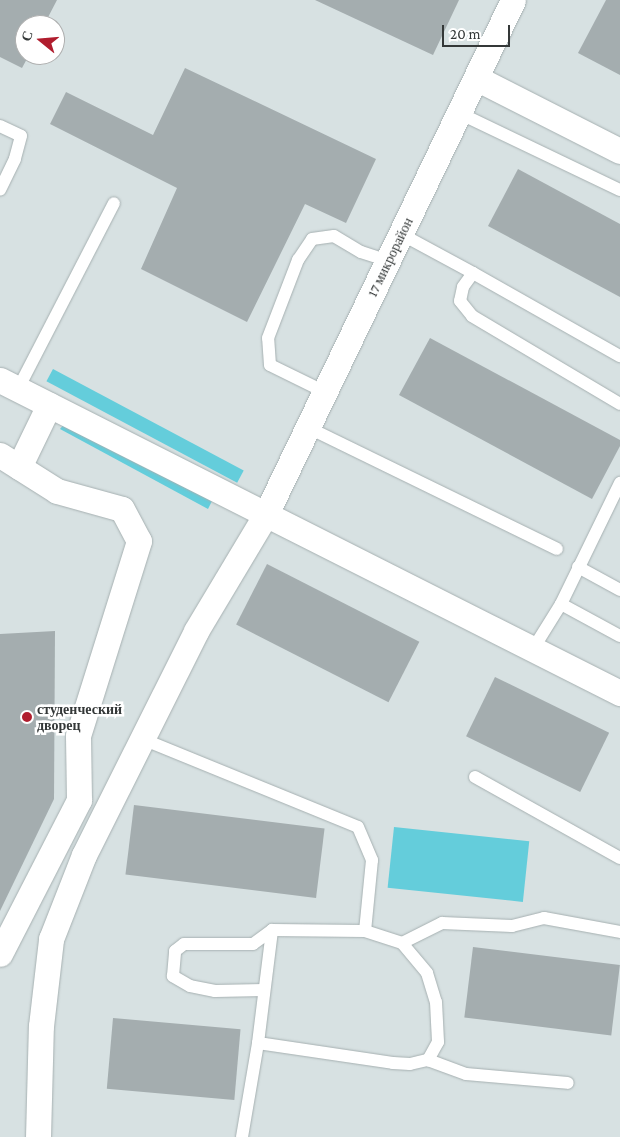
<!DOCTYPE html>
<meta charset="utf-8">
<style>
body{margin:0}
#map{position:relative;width:620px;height:1137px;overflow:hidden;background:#d7e1e2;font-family:"Crimson Pro",serif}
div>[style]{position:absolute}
.green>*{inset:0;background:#64cddb;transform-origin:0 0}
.building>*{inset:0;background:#a4adaf;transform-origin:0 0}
.roads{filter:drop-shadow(0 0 1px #a6b0b1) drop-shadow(0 0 1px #a6b0b1)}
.service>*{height:12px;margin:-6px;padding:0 6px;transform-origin:6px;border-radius:6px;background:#fff}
.minor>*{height:25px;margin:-12.5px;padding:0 12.5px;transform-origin:12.5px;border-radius:12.5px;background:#fff}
.dots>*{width:14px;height:14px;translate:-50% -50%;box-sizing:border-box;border:2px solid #fff;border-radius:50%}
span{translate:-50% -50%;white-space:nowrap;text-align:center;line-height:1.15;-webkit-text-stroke:5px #fff;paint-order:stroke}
.street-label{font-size:14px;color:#343838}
.poi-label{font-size:14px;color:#343838;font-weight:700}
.left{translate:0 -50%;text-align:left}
.north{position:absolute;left:15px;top:15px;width:50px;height:50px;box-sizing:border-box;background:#fff;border:1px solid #aeafaf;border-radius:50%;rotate:287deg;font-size:14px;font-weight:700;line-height:20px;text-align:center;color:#343838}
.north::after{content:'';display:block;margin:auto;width:18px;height:22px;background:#b01d2e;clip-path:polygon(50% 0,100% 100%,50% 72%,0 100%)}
.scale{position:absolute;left:442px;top:25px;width:68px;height:22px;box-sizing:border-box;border:2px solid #343838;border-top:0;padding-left:6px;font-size:15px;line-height:18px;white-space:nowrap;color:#343838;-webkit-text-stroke:4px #fff;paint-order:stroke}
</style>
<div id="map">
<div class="green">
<i style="left:53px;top:369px;width:216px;height:14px;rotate:28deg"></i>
<i style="clip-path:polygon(65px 423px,213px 499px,208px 509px,60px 429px)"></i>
<i style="left:394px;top:827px;width:136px;height:61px;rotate:6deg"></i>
</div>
<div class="building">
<i style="clip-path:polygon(0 0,57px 0,44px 25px,25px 25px,25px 55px,29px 55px,22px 68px,0 57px)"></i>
<i style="clip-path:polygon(315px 0,459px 0,433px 55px)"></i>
<i style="clip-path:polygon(606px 0,620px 0,620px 75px,578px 53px)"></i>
<i style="clip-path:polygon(185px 68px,376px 159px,346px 223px,305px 204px,247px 322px,141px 269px,177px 188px,50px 124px,66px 92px,153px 135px)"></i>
<i style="clip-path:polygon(518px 169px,620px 224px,620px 297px,488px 226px)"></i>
<i style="clip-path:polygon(430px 338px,620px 440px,620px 446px,592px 499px,399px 395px)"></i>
<i style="left:267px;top:564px;width:171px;height:68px;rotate:27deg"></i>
<i style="clip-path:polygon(55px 631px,54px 799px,0 911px,0 634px)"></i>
<i style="left:495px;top:677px;width:127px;height:66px;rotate:26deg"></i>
<i style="left:134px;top:805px;width:192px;height:70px;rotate:7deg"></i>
<i style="left:473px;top:947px;width:148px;height:71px;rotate:7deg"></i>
<i style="left:113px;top:1018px;width:128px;height:71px;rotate:5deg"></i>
</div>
<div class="roads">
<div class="service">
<i style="left:459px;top:113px;width:178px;rotate:25.6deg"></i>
<i style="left:0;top:126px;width:23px;rotate:25deg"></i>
<i style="left:21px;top:136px;width:24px;rotate:105deg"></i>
<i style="left:15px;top:159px;width:34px;rotate:116deg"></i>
<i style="left:401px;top:234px;width:82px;rotate:28.4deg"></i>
<i style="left:473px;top:273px;width:17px;rotate:126deg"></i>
<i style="left:463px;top:287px;width:14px;rotate:102deg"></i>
<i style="left:460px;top:301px;width:19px;rotate:51deg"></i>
<i style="left:472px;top:316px;width:172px;rotate:30.7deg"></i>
<i style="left:473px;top:273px;width:169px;rotate:29.5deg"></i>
<i style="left:18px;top:389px;width:209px;rotate:-62.7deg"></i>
<i style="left:325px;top:392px;width:61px;rotate:-153.9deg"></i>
<i style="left:270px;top:365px;width:27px;rotate:-94deg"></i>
<i style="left:268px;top:338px;width:84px;rotate:-69deg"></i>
<i style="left:298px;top:260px;width:25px;rotate:-56deg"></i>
<i style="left:312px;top:239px;width:22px;rotate:-8deg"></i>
<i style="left:334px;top:236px;width:31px;rotate:31deg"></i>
<i style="left:361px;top:252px;width:28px;rotate:18deg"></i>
<i style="left:307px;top:427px;width:278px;rotate:26deg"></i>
<i style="left:578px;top:567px;width:48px;rotate:28.7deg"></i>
<i style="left:561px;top:604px;width:67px;rotate:28.5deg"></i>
<i style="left:533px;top:649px;width:53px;rotate:-58.1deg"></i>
<i style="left:561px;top:604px;width:135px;rotate:-64deg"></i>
<i style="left:140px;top:738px;width:235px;rotate:22.2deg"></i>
<i style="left:358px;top:827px;width:36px;rotate:67deg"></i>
<i style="left:372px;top:860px;width:71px;rotate:95.6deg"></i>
<i style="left:475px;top:777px;width:166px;rotate:29.2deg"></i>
<i style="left:402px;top:943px;width:45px;rotate:-26.6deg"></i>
<i style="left:442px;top:923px;width:70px;rotate:2.5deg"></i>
<i style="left:512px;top:926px;width:33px;rotate:-14deg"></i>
<i style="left:544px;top:918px;width:77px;rotate:10.4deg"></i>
<i style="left:264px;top:990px;width:49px;rotate:178.8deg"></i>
<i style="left:215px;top:991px;width:25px;rotate:-169deg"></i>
<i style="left:190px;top:986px;width:20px;rotate:-150deg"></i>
<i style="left:173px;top:976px;width:25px;rotate:-85deg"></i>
<i style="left:175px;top:951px;width:11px;rotate:-38deg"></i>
<i style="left:184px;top:944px;width:69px"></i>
<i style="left:253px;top:944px;width:24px;rotate:-36deg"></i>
<i style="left:272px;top:930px;width:93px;rotate:0.6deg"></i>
<i style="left:365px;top:931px;width:39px;rotate:18deg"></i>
<i style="left:402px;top:943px;width:39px;rotate:50deg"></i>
<i style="left:427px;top:973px;width:30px;rotate:73deg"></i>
<i style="left:436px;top:1002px;width:40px;rotate:87.1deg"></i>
<i style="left:438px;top:1042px;width:21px;rotate:119deg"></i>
<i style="left:258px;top:1043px;width:136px;rotate:8.4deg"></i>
<i style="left:393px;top:1063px;width:17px;rotate:3deg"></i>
<i style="left:410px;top:1064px;width:18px;rotate:-13deg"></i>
<i style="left:428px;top:1060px;width:40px;rotate:20.2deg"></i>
<i style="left:466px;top:1074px;width:102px;rotate:5deg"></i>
<i style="left:242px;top:1137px;width:95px;rotate:-80.3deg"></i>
<i style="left:258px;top:1043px;width:114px;rotate:-82.9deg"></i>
</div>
<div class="minor">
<i style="left:476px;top:78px;width:161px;rotate:26.9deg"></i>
<i style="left:0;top:380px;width:695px;rotate:26.79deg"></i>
<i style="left:0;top:455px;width:67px;rotate:32.3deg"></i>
<i style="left:57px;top:491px;width:67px;rotate:15.5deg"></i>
<i style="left:122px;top:509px;width:36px;rotate:62deg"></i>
<i style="left:139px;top:541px;width:204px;rotate:107.4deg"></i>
<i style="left:78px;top:736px;width:64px;rotate:89.1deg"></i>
<i style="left:79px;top:800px;width:173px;rotate:117.2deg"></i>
<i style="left:19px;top:467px;width:69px;rotate:-64.2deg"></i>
<i style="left:38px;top:1137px;width:111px;rotate:-88.5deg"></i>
<i style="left:41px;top:1026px;width:88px;rotate:-83.4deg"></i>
<i style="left:51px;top:939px;width:90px;rotate:-68.6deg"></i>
<i style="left:84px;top:855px;width:250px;rotate:-63.4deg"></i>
<i style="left:196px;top:631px;width:136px;rotate:-59.1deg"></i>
<i style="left:266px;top:514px;width:570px;rotate:-64.33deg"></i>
</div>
</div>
<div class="dots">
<i style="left:27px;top:717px;background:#b01d2e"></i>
</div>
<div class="street-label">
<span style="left:390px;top:257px;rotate:-64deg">17 микрорайон</span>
</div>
<div class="poi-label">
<span class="left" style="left:37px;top:717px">студенческий<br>дворец</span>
</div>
<div class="north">С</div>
<div class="scale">20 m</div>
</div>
